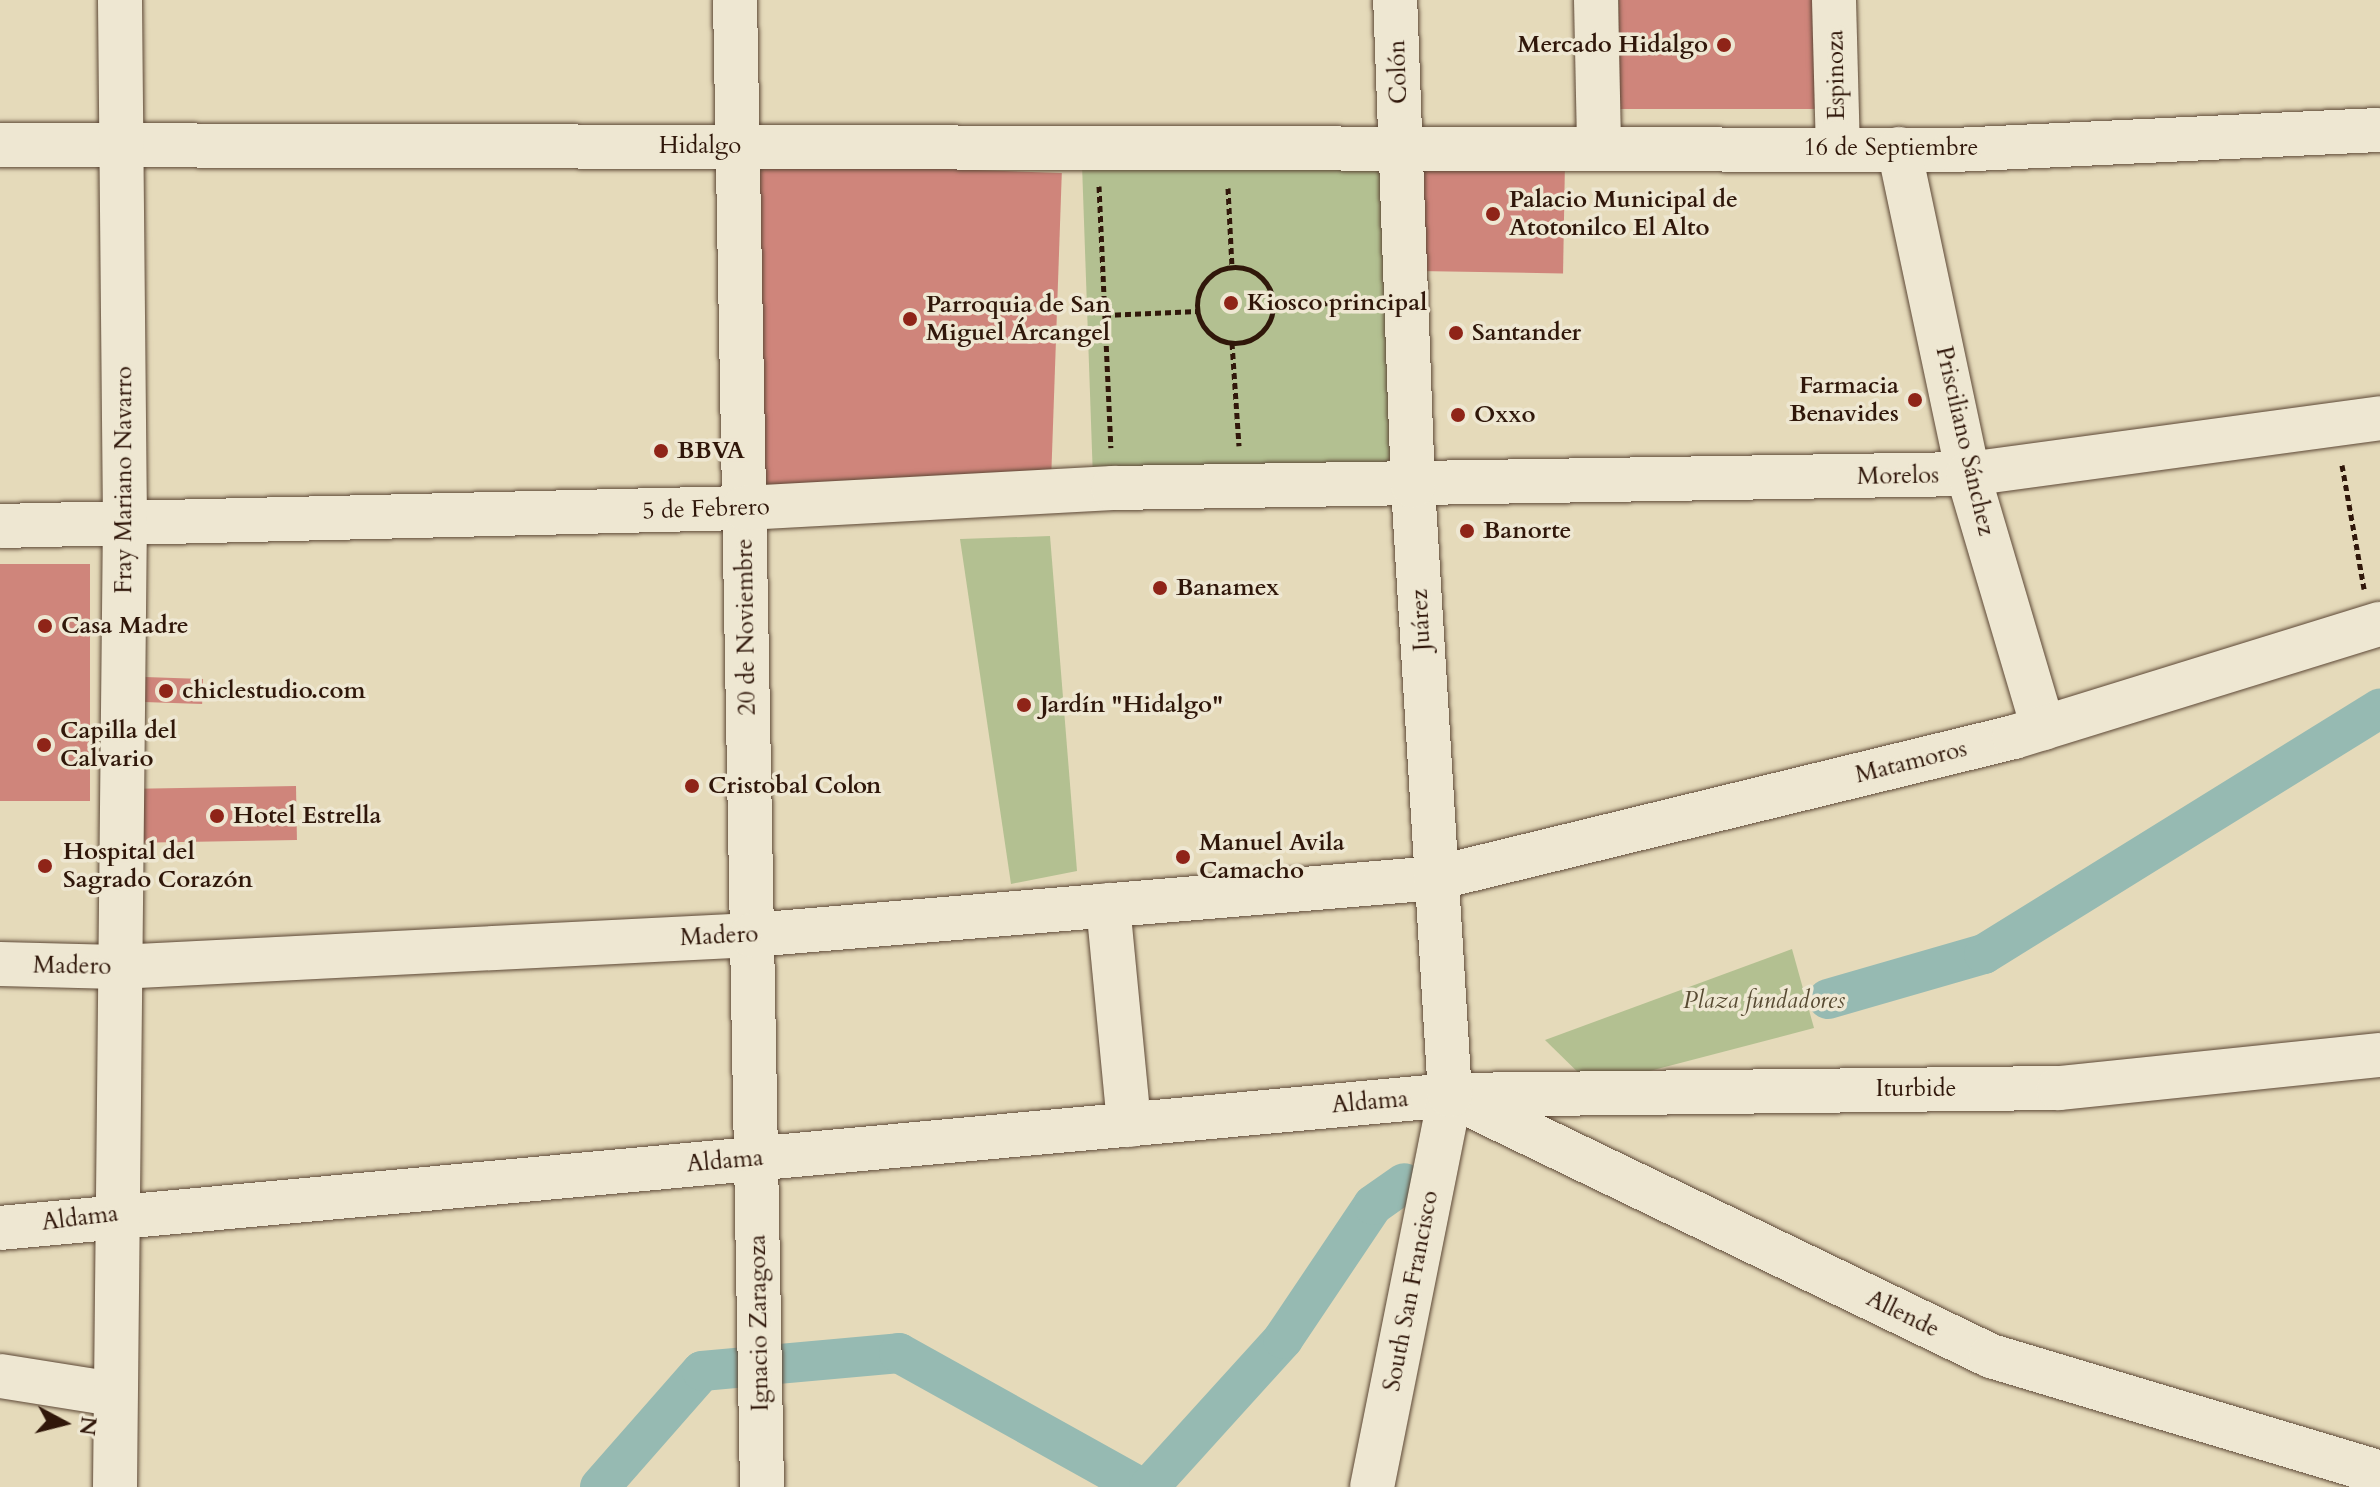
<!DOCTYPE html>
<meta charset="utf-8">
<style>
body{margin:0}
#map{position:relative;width:2380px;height:1487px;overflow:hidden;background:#e5daba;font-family:Cardo,serif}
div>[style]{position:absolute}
.green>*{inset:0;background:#b3c091;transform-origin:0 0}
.canal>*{height:40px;margin:-20px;padding:0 20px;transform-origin:20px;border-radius:20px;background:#96bab2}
.building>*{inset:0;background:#cf857b;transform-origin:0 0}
.path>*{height:5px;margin-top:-2.5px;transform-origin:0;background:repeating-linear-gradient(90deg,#30170a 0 6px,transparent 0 10px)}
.path>.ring{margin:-2.5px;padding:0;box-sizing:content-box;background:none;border:5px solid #30170a;border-radius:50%}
.roads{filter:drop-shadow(0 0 2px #5d4836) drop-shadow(0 0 2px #5d4836)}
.minor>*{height:44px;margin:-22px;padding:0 22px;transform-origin:22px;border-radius:22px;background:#eee7d2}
.dots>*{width:22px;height:22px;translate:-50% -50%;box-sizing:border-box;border:4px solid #eee7d2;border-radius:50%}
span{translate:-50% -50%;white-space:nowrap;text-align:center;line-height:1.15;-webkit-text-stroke:7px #eee7d2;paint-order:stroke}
.poi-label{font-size:24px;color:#30170a;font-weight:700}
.right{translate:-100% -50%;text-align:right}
.left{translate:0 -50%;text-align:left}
.street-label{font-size:24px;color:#30170a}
.park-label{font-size:24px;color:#574a32;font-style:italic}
.north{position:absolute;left:24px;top:1383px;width:80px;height:80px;-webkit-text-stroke:6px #eee7d2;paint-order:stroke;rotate:97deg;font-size:22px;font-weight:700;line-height:32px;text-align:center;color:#30170a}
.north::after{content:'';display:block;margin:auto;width:28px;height:36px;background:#30170a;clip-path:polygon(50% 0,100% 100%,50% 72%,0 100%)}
</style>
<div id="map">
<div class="green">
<i style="left:1384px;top:159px;width:317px;height:302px;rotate:88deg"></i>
<i style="clip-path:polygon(1050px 536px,1077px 871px,1011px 884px,960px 539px)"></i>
<i style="clip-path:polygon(1792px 949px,1814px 1028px,1592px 1086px,1545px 1040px)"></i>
</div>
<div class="canal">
<i style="left:1828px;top:999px;width:162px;rotate:-16.1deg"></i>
<i style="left:1984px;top:954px;width:466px;rotate:-31.8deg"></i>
<i style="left:600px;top:1487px;width:154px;rotate:-48.7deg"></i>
<i style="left:702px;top:1371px;width:198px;rotate:-5.2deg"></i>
<i style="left:899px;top:1353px;width:276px;rotate:29.1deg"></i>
<i style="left:1149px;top:1487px;width:200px;rotate:-47.8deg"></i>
<i style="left:1283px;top:1339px;width:161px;rotate:-56.1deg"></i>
<i style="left:1373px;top:1205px;width:38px;rotate:-35deg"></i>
</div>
<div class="building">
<i style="left:1619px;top:0;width:209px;height:109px"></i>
<i style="left:1420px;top:160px;width:145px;height:111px;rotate:1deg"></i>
<i style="left:745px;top:162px;width:317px;height:327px;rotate:2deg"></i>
<i style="left:90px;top:564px;width:237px;height:90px;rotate:90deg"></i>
<i style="left:203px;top:679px;width:25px;height:73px;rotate:92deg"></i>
<i style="left:296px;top:786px;width:54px;height:159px;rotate:89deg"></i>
</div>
<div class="path">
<i style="left:1099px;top:186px;width:262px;rotate:87.4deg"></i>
<i style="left:1228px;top:188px;width:79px;rotate:87.1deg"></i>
<i class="ring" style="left:1197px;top:267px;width:71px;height:71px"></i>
<i style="left:1273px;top:305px;width:91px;rotate:-1.9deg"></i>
<i style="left:1105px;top:315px;width:93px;rotate:-2.5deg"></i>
<i style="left:1232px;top:343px;width:103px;rotate:86.1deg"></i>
<i style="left:2342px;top:465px;width:126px;rotate:79.9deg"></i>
</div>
<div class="roads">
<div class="minor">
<i style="left:735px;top:0;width:1487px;rotate:88.96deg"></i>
<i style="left:1596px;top:0;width:146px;rotate:88.8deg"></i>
<i style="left:1834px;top:0;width:149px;rotate:88.5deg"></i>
<i style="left:0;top:145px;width:1954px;rotate:0.15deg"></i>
<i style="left:1954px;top:150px;width:426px;rotate:-2.7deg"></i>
<i style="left:1899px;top:149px;width:332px;rotate:78deg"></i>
<i style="left:1968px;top:474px;width:265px;rotate:73.5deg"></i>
<i style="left:0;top:526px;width:744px;rotate:-1.39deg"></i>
<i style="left:744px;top:508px;width:370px;rotate:-3.1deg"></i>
<i style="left:1113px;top:488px;width:855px;rotate:-0.94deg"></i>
<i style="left:1968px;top:474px;width:416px;rotate:-7.7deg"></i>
<i style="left:1108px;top:905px;width:221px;rotate:84.5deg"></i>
<i style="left:0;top:964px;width:118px;rotate:1.5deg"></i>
<i style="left:118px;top:967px;width:635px;rotate:-2.89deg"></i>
<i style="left:752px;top:935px;width:686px;rotate:-4.76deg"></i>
<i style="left:1436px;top:878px;width:595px;rotate:-13.71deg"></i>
<i style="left:2014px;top:737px;width:383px;rotate:-17.2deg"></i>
<i style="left:1456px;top:1098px;width:594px;rotate:25.75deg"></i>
<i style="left:1991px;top:1356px;width:406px;rotate:16.7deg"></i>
<i style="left:0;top:1228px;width:1456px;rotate:-5.24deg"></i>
<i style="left:1450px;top:1095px;width:609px;rotate:-0.66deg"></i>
<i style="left:2059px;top:1088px;width:323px;rotate:-5.9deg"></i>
<i style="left:0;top:1376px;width:115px;rotate:9deg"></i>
<i style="left:115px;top:1487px;width:964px;rotate:-89.41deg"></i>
<i style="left:125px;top:523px;width:523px;rotate:-90.55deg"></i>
<i style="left:1372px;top:1487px;width:400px;rotate:-78.7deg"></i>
<i style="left:1450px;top:1095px;width:610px;rotate:-93.48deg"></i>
<i style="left:1413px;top:486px;width:486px;rotate:-92.1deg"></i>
</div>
</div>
<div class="dots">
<i style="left:1724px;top:45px;background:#8f2418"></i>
<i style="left:1493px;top:214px;background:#8f2418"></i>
<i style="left:1231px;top:303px;background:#8f2418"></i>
<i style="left:910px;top:319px;background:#8f2418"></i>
<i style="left:1456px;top:333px;background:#8f2418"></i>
<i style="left:1915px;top:400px;background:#8f2418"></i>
<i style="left:1458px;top:415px;background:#8f2418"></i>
<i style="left:661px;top:451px;background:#8f2418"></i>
<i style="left:1467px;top:531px;background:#8f2418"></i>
<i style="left:1160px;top:588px;background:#8f2418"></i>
<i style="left:45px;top:626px;background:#8f2418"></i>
<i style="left:166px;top:691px;background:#8f2418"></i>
<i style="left:1024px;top:705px;background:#8f2418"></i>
<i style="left:44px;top:745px;background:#8f2418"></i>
<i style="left:692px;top:786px;background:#8f2418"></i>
<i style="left:217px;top:816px;background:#8f2418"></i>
<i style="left:1183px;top:857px;background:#8f2418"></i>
<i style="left:45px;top:866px;background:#8f2418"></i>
</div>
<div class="poi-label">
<span class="right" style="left:1708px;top:45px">Mercado Hidalgo</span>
<span class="left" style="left:1509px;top:214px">Palacio Municipal de<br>Atotonilco El Alto</span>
<span class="left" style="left:1247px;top:303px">Kiosco principal</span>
<span class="left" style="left:926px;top:319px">Parroquia de San<br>Miguel Árcangel</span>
<span class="left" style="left:1472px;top:333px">Santander</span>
<span class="right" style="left:1899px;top:400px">Farmacia<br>Benavides</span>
<span class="left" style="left:1474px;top:415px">Oxxo</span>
<span class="left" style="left:677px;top:451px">BBVA</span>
<span class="left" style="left:1483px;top:531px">Banorte</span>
<span class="left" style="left:1176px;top:588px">Banamex</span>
<span class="left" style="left:61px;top:626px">Casa Madre</span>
<span class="left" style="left:182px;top:691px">chiclestudio.com</span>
<span class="left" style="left:1040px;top:705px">Jardín "Hidalgo"</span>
<span class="left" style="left:60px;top:745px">Capilla del<br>Calvario</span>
<span class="left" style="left:708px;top:786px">Cristobal Colon</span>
<span class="left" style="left:233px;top:816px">Hotel Estrella</span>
<span class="left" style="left:1199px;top:857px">Manuel Avila<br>Camacho</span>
<span class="left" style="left:63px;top:866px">Hospital del<br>Sagrado Corazón</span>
</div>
<div class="street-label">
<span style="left:1398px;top:72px;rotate:-92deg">Colón</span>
<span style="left:1836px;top:75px;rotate:-91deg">Espinoza</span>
<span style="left:700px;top:146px">Hidalgo</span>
<span style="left:1891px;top:148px">16 de Septiembre</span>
<span style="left:1965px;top:441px;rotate:77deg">Prisciliano Sánchez</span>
<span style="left:1898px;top:476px;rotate:-1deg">Morelos</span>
<span style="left:124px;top:480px;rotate:-90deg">Fray Mariano Navarro</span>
<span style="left:706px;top:509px;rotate:-2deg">5 de Febrero</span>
<span style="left:1421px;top:620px;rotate:-93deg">Juárez</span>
<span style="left:746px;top:627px;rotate:-91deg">20 de Noviembre</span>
<span style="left:1911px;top:762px;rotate:-14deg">Matamoros</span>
<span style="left:719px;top:936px;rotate:-3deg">Madero</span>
<span style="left:72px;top:966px;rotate:1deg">Madero</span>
<span style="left:1916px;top:1089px">Iturbide</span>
<span style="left:1370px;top:1102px;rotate:-5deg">Aldama</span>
<span style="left:725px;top:1161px;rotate:-5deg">Aldama</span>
<span style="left:80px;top:1218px;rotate:-7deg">Aldama</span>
<span style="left:1411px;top:1291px;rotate:-79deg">South San Francisco</span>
<span style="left:1903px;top:1314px;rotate:26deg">Allende</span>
<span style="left:759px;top:1323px;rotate:-91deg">Ignacio Zaragoza</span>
</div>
<div class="park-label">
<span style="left:1764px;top:1001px">Plaza fundadores</span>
</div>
<div class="north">N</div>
</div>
